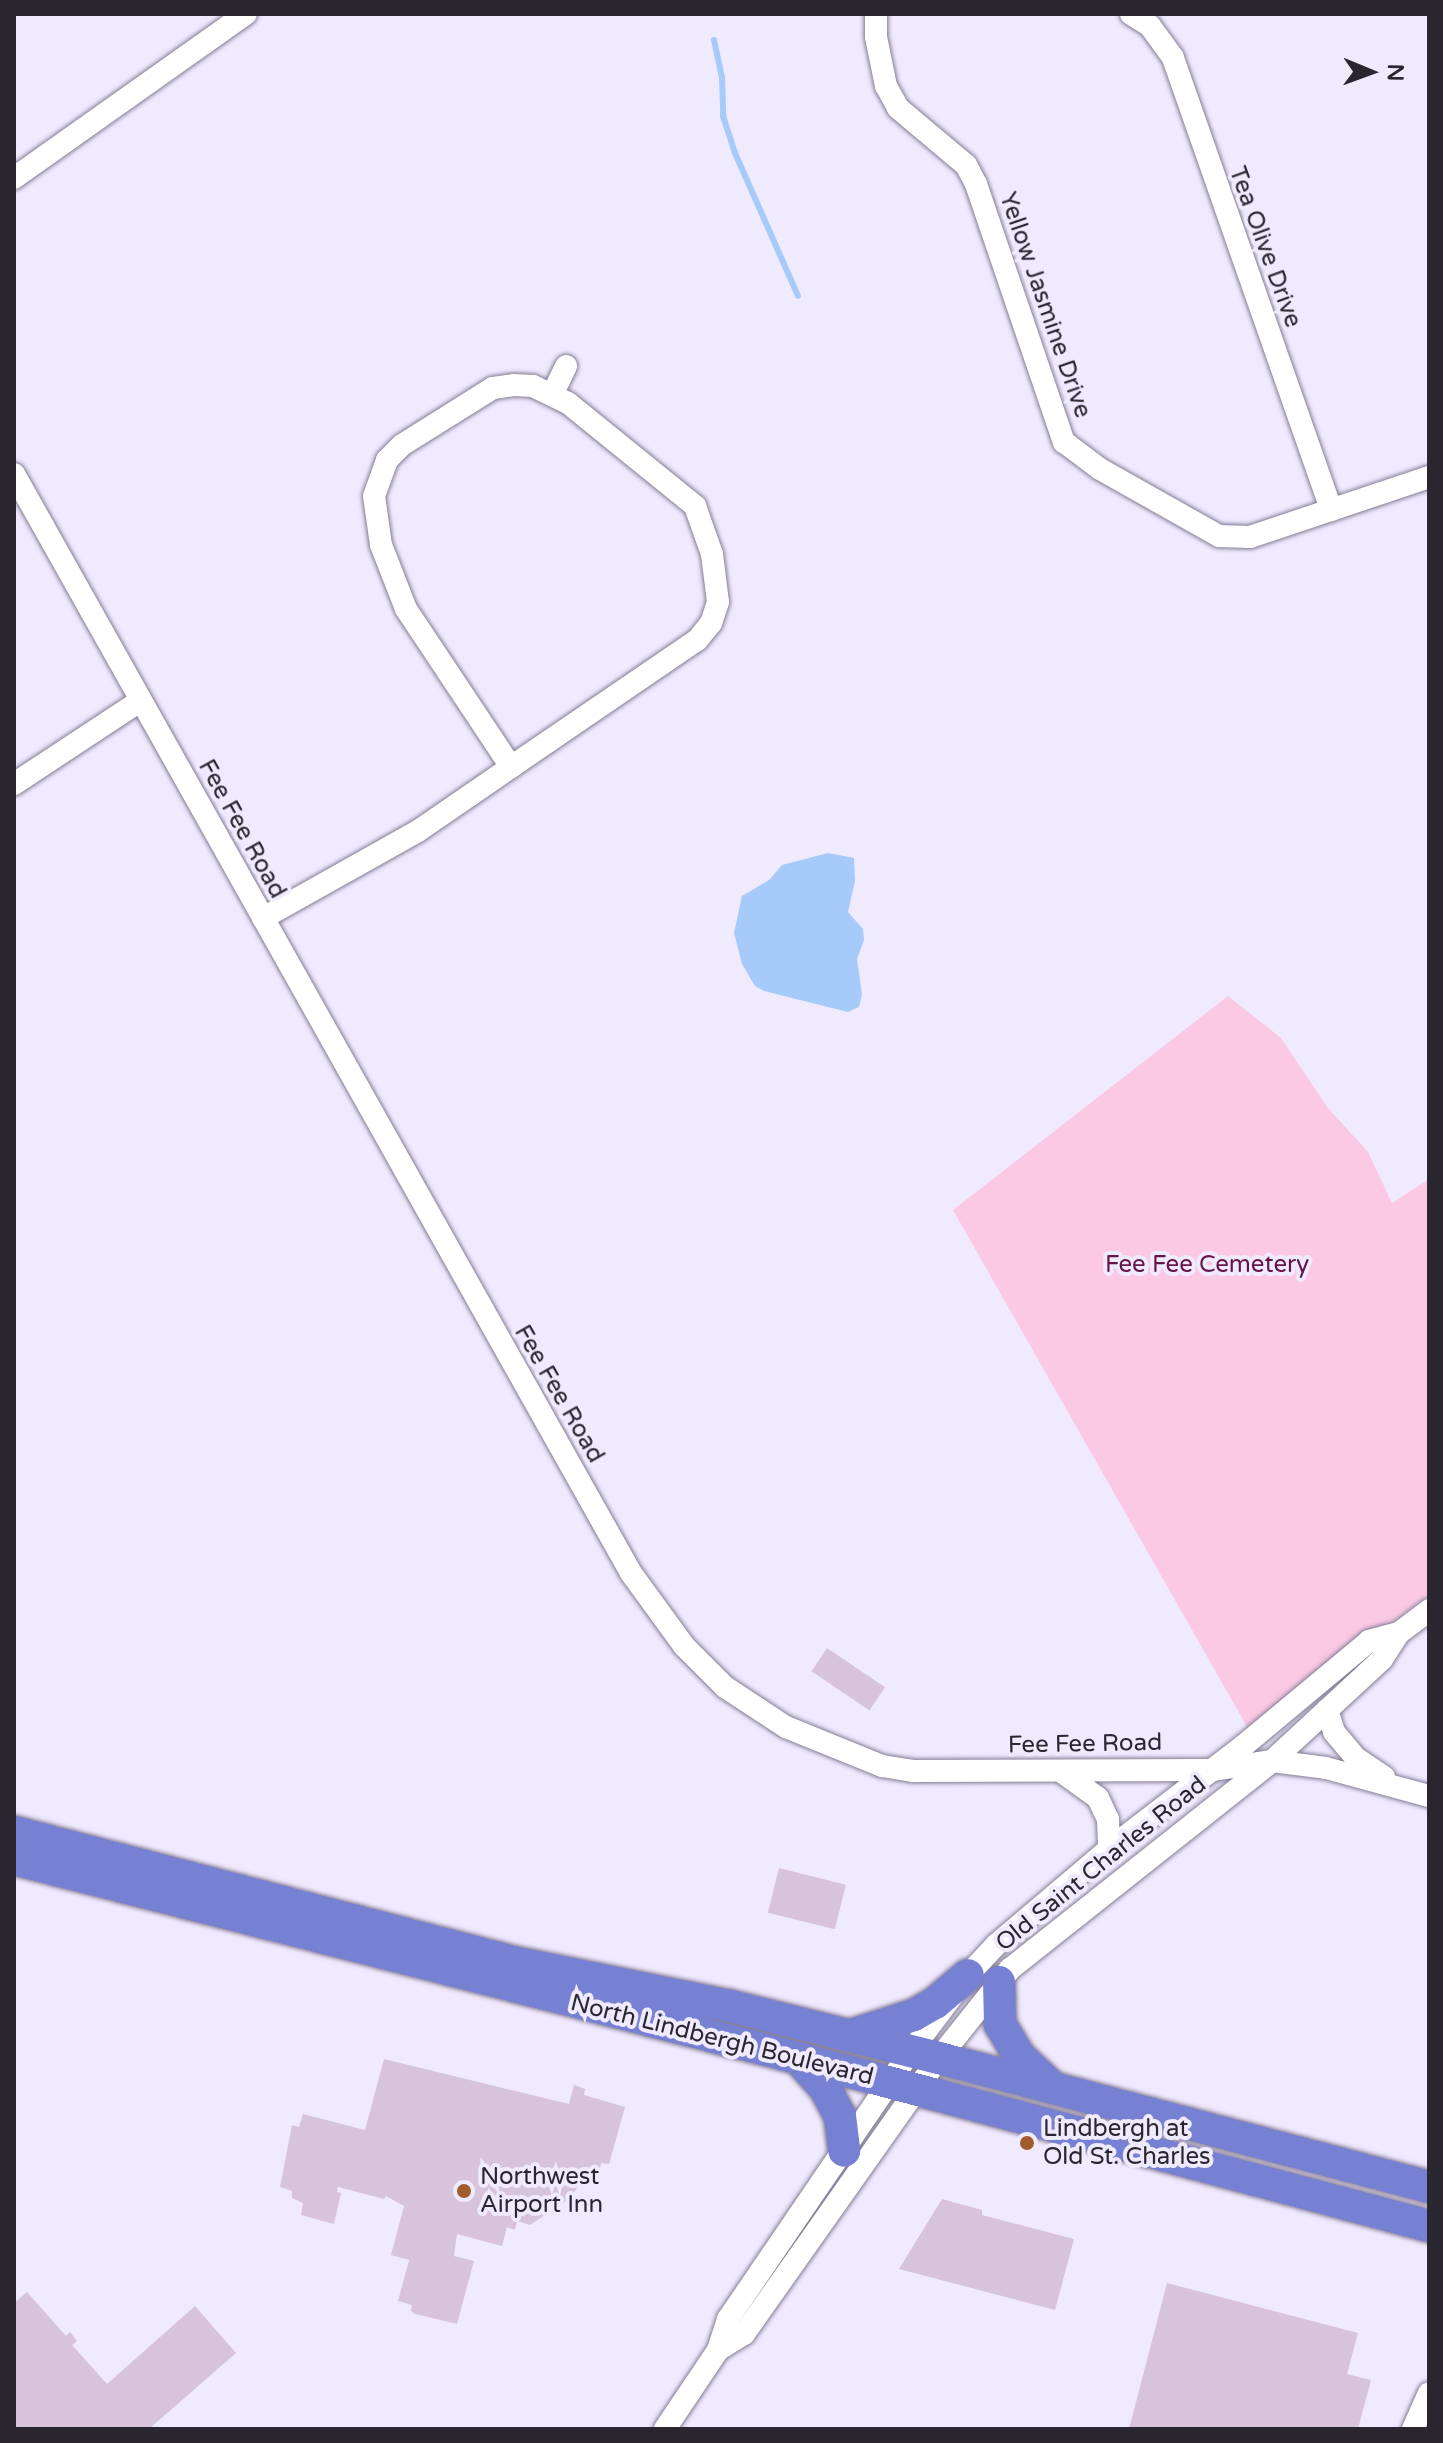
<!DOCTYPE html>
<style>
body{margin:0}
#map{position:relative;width:1443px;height:2443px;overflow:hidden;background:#f0eaff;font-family:"Varela Round",sans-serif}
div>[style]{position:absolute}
.green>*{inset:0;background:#fbc9e4}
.water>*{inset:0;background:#a6cbfa}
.stream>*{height:6px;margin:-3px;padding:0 3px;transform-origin:3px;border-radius:3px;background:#a6cbfa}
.building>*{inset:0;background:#d7c4da;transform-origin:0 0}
.roads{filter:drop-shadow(0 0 2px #847d95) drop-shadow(0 0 2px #847d95)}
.minor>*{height:22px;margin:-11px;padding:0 11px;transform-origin:11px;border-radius:11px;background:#fff}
.highway>*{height:32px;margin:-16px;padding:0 16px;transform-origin:16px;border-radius:16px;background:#7781d3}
.dots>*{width:22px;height:22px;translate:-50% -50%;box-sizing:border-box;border:4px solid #f0eaff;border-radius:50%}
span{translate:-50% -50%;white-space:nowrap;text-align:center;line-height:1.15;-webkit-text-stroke:8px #f0eaff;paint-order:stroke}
.street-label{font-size:24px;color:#292630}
.park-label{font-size:24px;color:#65144a}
.poi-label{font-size:24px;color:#292630}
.left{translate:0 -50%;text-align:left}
.frame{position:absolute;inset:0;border:16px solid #292630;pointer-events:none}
.north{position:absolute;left:1331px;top:32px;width:80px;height:80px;-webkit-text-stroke:6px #f0eaff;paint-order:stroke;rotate:91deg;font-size:22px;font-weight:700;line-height:32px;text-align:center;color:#292630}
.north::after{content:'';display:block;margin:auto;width:28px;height:36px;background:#292630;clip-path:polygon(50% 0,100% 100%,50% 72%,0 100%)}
</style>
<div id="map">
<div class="green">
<i style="clip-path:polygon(1228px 996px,1281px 1038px,1328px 1108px,1368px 1152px,1392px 1203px,1429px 1179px,1429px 1595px,1250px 1732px,953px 1210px)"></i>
</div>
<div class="water">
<i style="clip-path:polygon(828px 853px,854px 858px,855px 881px,848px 912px,863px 929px,864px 940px,857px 959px,862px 994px,859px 1007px,848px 1012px,764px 991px,755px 986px,742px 964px,734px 933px,742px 896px,769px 880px,782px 865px)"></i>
</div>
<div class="stream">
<i style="left:714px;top:40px;width:39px;rotate:78deg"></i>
<i style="left:722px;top:78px;width:38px;rotate:88deg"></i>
<i style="left:723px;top:116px;width:39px;rotate:72deg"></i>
<i style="left:735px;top:153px;width:156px;rotate:66.2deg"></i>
</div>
<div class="building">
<i style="left:827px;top:1648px;width:70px;height:28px;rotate:34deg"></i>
<i style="left:779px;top:1868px;width:69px;height:46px;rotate:14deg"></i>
<i style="clip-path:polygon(384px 2059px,569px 2104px,574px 2085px,585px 2089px,584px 2095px,625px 2107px,609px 2164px,601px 2163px,597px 2185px,590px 2183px,588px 2188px,578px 2186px,571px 2198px,530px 2225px,517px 2221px,515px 2230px,507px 2227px,502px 2246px,457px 2234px,454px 2256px,474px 2261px,457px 2324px,415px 2314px,411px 2311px,412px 2305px,398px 2301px,409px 2260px,391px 2255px,404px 2206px,386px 2196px,384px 2199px,338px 2187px,337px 2192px,341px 2193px,334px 2224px,301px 2215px,303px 2203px,292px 2198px,292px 2191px,280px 2187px,292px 2125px,299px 2127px,303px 2114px,365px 2130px)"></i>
<i style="clip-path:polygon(942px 2199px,982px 2210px,982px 2215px,1074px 2239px,1055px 2310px,899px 2269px)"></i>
<i style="clip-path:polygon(1167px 2283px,1358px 2333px,1347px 2374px,1371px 2380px,1358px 2429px,1129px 2429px)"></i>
<i style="clip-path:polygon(27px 2292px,66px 2336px,70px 2332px,77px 2341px,72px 2345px,107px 2384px,195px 2306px,236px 2353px,149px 2429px,14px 2429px,14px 2303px)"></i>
</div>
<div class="roads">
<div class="minor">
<i style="left:876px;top:14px;width:23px;rotate:90deg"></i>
<i style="left:876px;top:37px;width:50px;rotate:78.5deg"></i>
<i style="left:886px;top:86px;width:25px;rotate:61deg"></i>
<i style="left:898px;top:108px;width:89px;rotate:40deg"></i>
<i style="left:966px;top:165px;width:21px;rotate:62deg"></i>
<i style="left:976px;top:184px;width:273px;rotate:71.2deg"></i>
<i style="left:1064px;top:442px;width:45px;rotate:36.9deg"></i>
<i style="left:1100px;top:469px;width:137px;rotate:29.4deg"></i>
<i style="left:1219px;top:536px;width:31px;rotate:2deg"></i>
<i style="left:1250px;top:537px;width:189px;rotate:-18.5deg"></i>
<i style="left:1131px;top:14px;width:22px;rotate:32deg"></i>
<i style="left:1150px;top:26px;width:39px;rotate:54deg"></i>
<i style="left:1173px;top:58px;width:479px;rotate:70.7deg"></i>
<i style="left:14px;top:178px;width:284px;rotate:-35.3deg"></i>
<i style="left:514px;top:385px;width:19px;rotate:3deg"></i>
<i style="left:533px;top:386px;width:39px;rotate:26deg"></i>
<i style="left:568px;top:403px;width:164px;rotate:39deg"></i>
<i style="left:695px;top:506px;width:51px;rotate:70.5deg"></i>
<i style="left:712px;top:554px;width:48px;rotate:82.9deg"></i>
<i style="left:718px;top:602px;width:22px;rotate:108deg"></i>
<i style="left:711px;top:623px;width:22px;rotate:129deg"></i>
<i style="left:697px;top:640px;width:225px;rotate:145.7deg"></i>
<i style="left:511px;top:767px;width:190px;rotate:-123.6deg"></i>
<i style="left:406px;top:609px;width:69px;rotate:-111.3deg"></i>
<i style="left:381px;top:545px;width:49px;rotate:-98.1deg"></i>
<i style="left:374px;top:496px;width:38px;rotate:-70deg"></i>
<i style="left:387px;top:460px;width:21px;rotate:-45deg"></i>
<i style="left:402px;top:445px;width:107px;rotate:-32.1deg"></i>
<i style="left:493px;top:388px;width:21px;rotate:-8deg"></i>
<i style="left:553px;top:393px;width:30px;rotate:-64deg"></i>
<i style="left:14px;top:474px;width:1260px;rotate:60.69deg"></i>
<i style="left:631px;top:1573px;width:90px;rotate:54deg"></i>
<i style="left:684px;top:1646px;width:58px;rotate:45deg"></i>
<i style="left:725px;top:1687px;width:73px;rotate:33.3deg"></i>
<i style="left:786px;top:1727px;width:104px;rotate:22.1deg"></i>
<i style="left:882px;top:1766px;width:31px;rotate:9deg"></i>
<i style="left:913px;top:1771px;width:299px;rotate:-0.2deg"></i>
<i style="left:1212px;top:1770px;width:61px;rotate:-8.5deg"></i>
<i style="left:1272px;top:1761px;width:54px;rotate:7.4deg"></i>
<i style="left:1326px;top:1768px;width:107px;rotate:15.2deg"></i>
<i style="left:14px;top:784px;width:151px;rotate:-33.4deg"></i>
<i style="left:263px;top:918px;width:178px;rotate:-29.3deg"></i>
<i style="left:418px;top:831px;width:113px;rotate:-34.5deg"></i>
<i style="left:1327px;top:1710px;width:23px;rotate:72deg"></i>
<i style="left:1334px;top:1732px;width:34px;rotate:50deg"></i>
<i style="left:1356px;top:1758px;width:34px;rotate:34deg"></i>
<i style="left:1062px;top:1772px;width:44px;rotate:35.8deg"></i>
<i style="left:1098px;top:1798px;width:23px;rotate:65deg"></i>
<i style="left:1108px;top:1819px;width:30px;rotate:88deg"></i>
<i style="left:718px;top:2350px;width:31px;rotate:-32deg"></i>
<i style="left:744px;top:2334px;width:338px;rotate:-54.8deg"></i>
<i style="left:939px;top:2058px;width:114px;rotate:-51.4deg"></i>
<i style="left:1010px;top:1969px;width:335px;rotate:-38.4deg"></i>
<i style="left:1272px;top:1761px;width:150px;rotate:-42.8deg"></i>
<i style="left:1382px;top:1659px;width:31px;rotate:-57deg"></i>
<i style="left:1399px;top:1633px;width:38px;rotate:-37deg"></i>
<i style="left:665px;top:2429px;width:95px;rotate:-56.1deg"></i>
<i style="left:718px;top:2350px;width:33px;rotate:-72deg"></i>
<i style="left:728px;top:2319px;width:325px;rotate:-55.7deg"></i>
<i style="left:911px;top:2051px;width:95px;rotate:-53.1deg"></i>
<i style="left:968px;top:1975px;width:42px;rotate:-46.9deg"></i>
<i style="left:997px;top:1944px;width:147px;rotate:-40.3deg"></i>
<i style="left:1109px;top:1849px;width:168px;rotate:-37.5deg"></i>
<i style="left:1242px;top:1747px;width:165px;rotate:-39.8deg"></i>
<i style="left:1369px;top:1641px;width:31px;rotate:-15deg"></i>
<i style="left:1413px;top:2429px;width:39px;rotate:-66deg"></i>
</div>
<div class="highway">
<i style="left:14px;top:1832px;width:516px;rotate:14.6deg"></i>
<i style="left:513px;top:1962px;width:221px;rotate:11.5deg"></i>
<i style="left:730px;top:2006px;width:215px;rotate:14deg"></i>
<i style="left:939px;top:2058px;width:507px;rotate:14.75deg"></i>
<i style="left:14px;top:1859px;width:809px;rotate:14.24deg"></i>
<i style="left:798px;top:2058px;width:653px;rotate:14.91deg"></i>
<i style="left:999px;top:1982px;width:42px;rotate:88.6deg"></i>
<i style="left:1000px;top:2024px;width:37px;rotate:59deg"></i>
<i style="left:1019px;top:2056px;width:44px;rotate:43.2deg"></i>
<i style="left:852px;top:2035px;width:65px;rotate:-17.9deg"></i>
<i style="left:914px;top:2015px;width:24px;rotate:-30deg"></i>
<i style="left:935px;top:2003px;width:43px;rotate:-40.3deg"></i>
<i style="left:798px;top:2058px;width:40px;rotate:48deg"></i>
<i style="left:825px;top:2088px;width:32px;rotate:62deg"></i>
<i style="left:840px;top:2116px;width:35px;rotate:83deg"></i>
</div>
</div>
<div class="dots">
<i style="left:1027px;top:2143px;background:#a15d2f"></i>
<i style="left:464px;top:2191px;background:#a15d2f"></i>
</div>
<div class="street-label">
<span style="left:1265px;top:247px;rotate:70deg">Tea Olive Drive</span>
<span style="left:1045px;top:305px;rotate:71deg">Yellow Jasmine Drive</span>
<span style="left:242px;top:829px;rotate:61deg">Fee Fee Road</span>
<span style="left:559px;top:1394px;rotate:60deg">Fee Fee Road</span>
<span style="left:1085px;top:1744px;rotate:-1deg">Fee Fee Road</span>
<span style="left:1101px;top:1864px;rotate:-39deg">Old Saint Charles Road</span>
<span style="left:722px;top:2040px;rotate:14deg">North Lindbergh Boulevard</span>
</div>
<div class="park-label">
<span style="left:1207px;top:1265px">Fee Fee Cemetery</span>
</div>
<div class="poi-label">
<span class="left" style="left:1043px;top:2143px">Lindbergh at<br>Old St. Charles</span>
<span class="left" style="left:480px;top:2191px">Northwest<br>Airport Inn</span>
</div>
<div class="frame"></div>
<div class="north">N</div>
</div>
